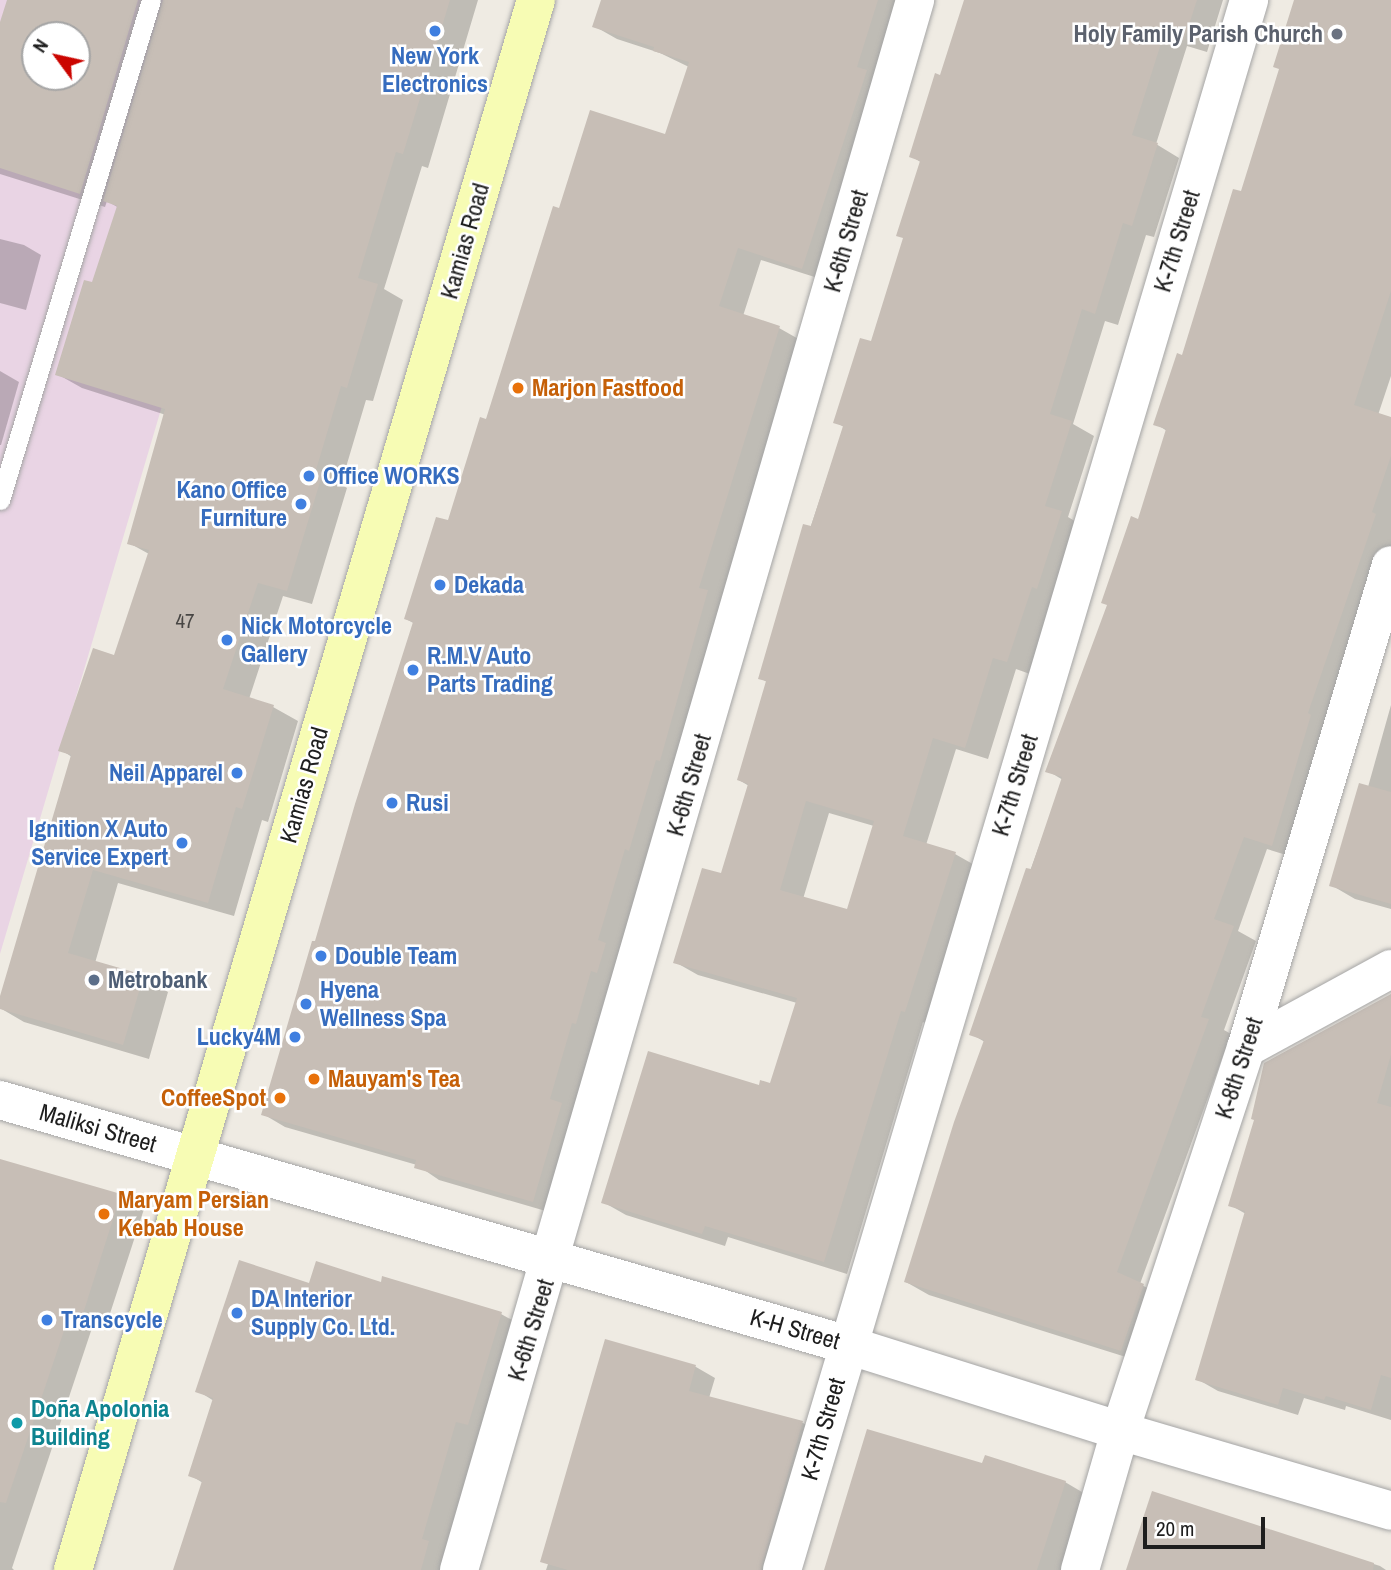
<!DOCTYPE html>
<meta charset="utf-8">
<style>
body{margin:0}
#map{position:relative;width:1391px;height:1570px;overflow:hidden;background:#efebe3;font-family:"Archivo Narrow",sans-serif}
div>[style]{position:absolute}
.industrial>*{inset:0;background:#e9d4e4}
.shadow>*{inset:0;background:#0003}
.building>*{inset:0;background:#c7beb6}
.roads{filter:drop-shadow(0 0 2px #a5a5a5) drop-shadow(0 0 2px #a5a5a5)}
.service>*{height:19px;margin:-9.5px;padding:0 9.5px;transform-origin:9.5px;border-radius:9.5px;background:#fff}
.minor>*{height:38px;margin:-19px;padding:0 19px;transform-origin:19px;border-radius:19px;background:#fff}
.tertiary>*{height:38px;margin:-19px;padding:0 19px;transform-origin:19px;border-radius:19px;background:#fff}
.secondary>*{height:38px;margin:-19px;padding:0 19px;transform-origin:19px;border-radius:19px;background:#f7fcb4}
.dots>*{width:19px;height:19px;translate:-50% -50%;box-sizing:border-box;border:4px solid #fff;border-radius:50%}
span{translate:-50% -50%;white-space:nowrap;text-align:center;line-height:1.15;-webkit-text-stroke:5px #fff;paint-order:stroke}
.number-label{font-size:21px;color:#484644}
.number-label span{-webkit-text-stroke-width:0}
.worship-label{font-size:24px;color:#5b616d;font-weight:700}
.right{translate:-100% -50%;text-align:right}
.shop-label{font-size:24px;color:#366cbe;font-weight:700}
.left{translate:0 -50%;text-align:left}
.street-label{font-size:24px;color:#1e1e1e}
.food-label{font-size:24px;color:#c56008;font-weight:700}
.service-label{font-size:24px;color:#4e5e75;font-weight:700}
.culture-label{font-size:24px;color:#0d838f;font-weight:700}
.north{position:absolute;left:21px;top:21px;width:70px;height:70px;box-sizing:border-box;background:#fff;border:2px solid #a5a5a5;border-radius:50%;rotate:303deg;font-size:19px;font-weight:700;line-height:28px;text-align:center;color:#1e1e1e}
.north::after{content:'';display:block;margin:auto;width:24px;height:32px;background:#cb0500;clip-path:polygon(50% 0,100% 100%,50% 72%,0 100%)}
.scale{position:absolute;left:1143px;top:1517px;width:122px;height:32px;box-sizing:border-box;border:4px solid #1e1e1e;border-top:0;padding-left:9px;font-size:21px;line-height:24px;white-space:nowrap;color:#1e1e1e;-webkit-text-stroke:5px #fff;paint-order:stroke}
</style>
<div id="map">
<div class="industrial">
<i style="clip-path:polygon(evenodd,0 0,282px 0,0 954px,0 0,35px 35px,77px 35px,77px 77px,35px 77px,35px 35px)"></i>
</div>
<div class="shadow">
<i style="clip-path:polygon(evenodd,9px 0,478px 0,428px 168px,422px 166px,384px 289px,403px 300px,373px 401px,366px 400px,341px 484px,347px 488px,312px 604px,283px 596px,249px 699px,273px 707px,298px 721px,268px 822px,262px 820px,234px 916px,118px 883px,95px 963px,143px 977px,168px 992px,149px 1059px,24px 1022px,0 1008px,72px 757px,61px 750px,116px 658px,149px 554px,129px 543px,166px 415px,82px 388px,57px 374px,93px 284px,119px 208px,107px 201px,105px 207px,0 174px,0 28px,9px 0,35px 35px,77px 35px,77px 77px,35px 77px,35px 35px)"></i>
<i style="clip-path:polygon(603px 0,905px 0,824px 280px,761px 260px,743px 316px,779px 328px,802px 341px,556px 1214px,439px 1180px,417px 1165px,285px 1127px,263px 1114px,415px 624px,406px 619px,450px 523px,560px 210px,666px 136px,689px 67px,660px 53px,617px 39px,594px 26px)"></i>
<i style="clip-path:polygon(evenodd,966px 0,1223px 0,1207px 52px,1187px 46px,1156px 144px,1179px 158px,1154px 237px,1146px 235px,1118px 325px,1105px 321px,1073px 424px,1094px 436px,1068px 517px,1083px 526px,1030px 674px,1016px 669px,988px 759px,956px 749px,926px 845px,955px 854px,978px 867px,928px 1024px,923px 1022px,847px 1274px,728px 1237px,725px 1246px,626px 1215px,603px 1202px,760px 1088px,771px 1085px,797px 1003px,698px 975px,675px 962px,722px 876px,749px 786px,739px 780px,767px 682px,760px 678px,844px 427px,835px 422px,872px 344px,905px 239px,922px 163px,911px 156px,941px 77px,966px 0,829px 813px,874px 826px,848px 912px,803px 899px,829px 813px)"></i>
<i style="clip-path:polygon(1296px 0,1391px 0,1391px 376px,1378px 415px,1391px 419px,1391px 551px,1296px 858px,1267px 849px,1238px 931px,1256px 941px,1224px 1030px,1231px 1034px,1140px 1284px,1167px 1299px,1145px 1363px,929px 1295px,906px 1282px,985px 1042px,971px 1034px,1063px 780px,1048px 771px,1139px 521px,1167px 431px,1156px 424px,1184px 357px,1242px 193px,1281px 70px)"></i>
<i style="clip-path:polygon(0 239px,24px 245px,41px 255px,26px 310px,0 303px)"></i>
<i style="clip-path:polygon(0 371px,19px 382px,1px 445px,0 445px)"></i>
<i style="clip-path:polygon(1391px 705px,1391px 909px,1355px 899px,1331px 885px,1368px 787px)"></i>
<i style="clip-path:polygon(1391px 996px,1391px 1420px,1346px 1406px,1345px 1410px,1304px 1398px,1298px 1415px,1218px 1391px,1197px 1379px,1246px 1214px,1230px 1205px)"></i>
<i style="clip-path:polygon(0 1160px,121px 1195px,144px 1209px,105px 1329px,93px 1325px,12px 1568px,14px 1570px,0 1570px)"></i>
<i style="clip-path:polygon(382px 1284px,501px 1314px,525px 1327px,448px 1570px,175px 1570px,203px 1483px,190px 1475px,214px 1401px,198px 1391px,310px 1285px)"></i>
<i style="clip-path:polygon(606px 1341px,696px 1367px,715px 1378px,709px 1398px,803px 1423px,822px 1434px,784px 1570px,546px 1570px,548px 1564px,542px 1561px)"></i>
<i style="clip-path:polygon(983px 1465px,1065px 1482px,1087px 1495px,1064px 1570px,828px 1570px)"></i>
<i style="clip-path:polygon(1153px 1493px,1380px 1566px,1386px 1570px,1128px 1570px)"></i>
</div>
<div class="building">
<i style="clip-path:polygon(evenodd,7px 0,138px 0,80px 194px,0 168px,0 22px,7px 0,35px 35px,77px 35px,77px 77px,35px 77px,35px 35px)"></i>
<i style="clip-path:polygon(163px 0,450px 0,403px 154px,396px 152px,358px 278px,378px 284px,347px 388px,341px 386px,316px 470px,323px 472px,287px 591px,258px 583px,223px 689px,274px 705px,242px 809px,236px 807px,208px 903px,93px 870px,68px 953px,144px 975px,123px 1045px,0 1009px,0 996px,71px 755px,58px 751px,93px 648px,114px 655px,149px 550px,127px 544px,165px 409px,55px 375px,84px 280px,92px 282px,117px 206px,103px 201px)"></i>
<i style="clip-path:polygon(601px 0,878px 0,857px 67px,867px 70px,802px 269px,738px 248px,719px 306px,780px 326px,699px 588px,708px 590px,660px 761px,656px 760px,629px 851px,625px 849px,598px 940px,606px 943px,597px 973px,591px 971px,576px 1024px,572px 1023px,550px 1099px,562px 1103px,533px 1202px,414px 1168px,416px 1160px,261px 1115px,312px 941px,315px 941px,355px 804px,413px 622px,404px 619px,436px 517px,448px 520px,480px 417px,486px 419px,553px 206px,559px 208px,590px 110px,665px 134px,689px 62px,653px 51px,654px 47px,592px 27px)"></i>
<i style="clip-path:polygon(evenodd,964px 0,1197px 0,1184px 40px,1164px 34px,1132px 135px,1158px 143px,1132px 226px,1123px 223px,1095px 314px,1082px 309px,1050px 414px,1072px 421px,1045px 506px,1062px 511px,1037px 589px,1032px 587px,1007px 662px,993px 658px,965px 748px,933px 738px,903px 836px,956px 852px,905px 1012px,901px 1011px,824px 1262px,705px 1226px,702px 1234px,601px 1203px,648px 1051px,759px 1085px,760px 1080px,770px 1083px,797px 998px,673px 963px,702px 868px,721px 873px,748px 784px,737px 780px,766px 681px,758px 679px,803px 524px,811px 526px,843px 426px,833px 423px,860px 338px,871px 341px,903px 238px,896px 236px,920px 161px,909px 157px,935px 73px,940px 75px,964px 0,806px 801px,874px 821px,847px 909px,780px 890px,806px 801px)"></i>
<i style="clip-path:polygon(1294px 0,1391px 0,1391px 291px,1354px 405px,1391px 417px,1391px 456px,1372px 512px,1376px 514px,1308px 713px,1311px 715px,1272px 846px,1244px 837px,1214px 919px,1234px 926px,1201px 1017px,1209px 1019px,1117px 1272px,1144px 1284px,1121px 1351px,904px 1282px,954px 1122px,984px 1040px,969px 1035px,1026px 868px,1031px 869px,1062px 777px,1045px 772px,1107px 605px,1101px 603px,1131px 516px,1138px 519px,1166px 429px,1153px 425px,1177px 353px,1182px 355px,1233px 189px,1241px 191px,1279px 69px,1273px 67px)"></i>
<i style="clip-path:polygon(1359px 783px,1391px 792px,1391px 904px,1329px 886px)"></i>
<i style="clip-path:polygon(1391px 994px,1391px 1055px,1377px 1103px,1391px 1107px,1391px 1378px,1381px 1375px,1371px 1410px,1326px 1396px,1324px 1400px,1283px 1388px,1278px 1405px,1195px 1380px,1245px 1211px,1228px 1206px,1254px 1120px,1251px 1119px,1264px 1063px)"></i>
<i style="clip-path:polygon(0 1159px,121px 1194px,82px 1317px,70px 1313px,6px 1503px,0 1502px)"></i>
<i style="clip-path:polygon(239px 1260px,309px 1283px,316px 1261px,381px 1282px,382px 1276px,502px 1312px,468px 1425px,456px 1422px,422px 1539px,429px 1541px,421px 1570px,173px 1570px,202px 1481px,188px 1476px,213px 1398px,195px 1392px)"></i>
<i style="clip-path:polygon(605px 1339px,696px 1365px,689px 1391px,803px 1421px,761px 1570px,568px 1570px,540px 1562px)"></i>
<i style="clip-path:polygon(867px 1429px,982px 1463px,985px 1455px,1066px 1481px,1037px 1570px,824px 1570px)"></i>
<i style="clip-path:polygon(1152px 1491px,1374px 1563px,1373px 1570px,1126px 1570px)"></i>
</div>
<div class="roads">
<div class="service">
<i style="left:0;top:500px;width:522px;rotate:-73.2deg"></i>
</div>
<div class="minor">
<i style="left:1246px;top:1048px;width:165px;rotate:-28.6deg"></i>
<i style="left:459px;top:1570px;width:1635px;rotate:-73.8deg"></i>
<i style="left:782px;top:1570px;width:1638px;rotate:-73.43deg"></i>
<i style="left:1080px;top:1570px;width:145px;rotate:-73.9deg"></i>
<i style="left:1120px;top:1431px;width:403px;rotate:-71.8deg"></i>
<i style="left:1246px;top:1048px;width:504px;rotate:-73.29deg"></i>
</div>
<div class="tertiary">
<i style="left:0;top:1100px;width:883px;rotate:16.11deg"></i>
<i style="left:848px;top:1345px;width:285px;rotate:17.5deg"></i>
<i style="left:1120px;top:1431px;width:283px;rotate:16.4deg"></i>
</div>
<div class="secondary">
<i style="left:73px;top:1570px;width:1637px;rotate:-73.57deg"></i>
</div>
</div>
<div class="dots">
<i style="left:435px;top:31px;background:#3f7fe0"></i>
<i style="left:1337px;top:34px;background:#6b7280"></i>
<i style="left:518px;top:388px;background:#e8710a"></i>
<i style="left:309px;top:476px;background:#3f7fe0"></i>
<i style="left:301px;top:504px;background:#3f7fe0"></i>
<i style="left:440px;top:585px;background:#3f7fe0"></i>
<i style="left:227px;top:640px;background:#3f7fe0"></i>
<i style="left:413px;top:670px;background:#3f7fe0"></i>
<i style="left:237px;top:773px;background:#3f7fe0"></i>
<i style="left:392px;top:803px;background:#3f7fe0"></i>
<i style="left:182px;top:843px;background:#3f7fe0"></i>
<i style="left:321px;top:956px;background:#3f7fe0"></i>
<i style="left:94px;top:980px;background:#5c6f8a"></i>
<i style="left:306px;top:1004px;background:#3f7fe0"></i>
<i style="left:295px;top:1037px;background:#3f7fe0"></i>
<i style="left:314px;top:1079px;background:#e8710a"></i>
<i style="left:280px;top:1098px;background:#e8710a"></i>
<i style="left:104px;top:1214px;background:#e8710a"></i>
<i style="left:237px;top:1313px;background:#3f7fe0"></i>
<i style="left:47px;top:1320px;background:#3f7fe0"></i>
<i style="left:17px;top:1423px;background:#0f9aa8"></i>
</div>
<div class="number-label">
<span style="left:185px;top:621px">47</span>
</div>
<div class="worship-label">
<span class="right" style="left:1323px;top:34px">Holy Family Parish Church</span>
</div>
<div class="shop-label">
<span style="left:435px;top:70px">New York<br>Electronics</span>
<span class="left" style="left:323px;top:476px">Office WORKS</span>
<span class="right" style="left:287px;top:504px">Kano Office<br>Furniture</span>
<span class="left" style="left:454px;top:585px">Dekada</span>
<span class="left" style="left:241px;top:640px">Nick Motorcycle<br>Gallery</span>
<span class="left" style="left:427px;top:670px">R.M.V Auto<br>Parts Trading</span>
<span class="right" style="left:223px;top:773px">Neil Apparel</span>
<span class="left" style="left:406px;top:803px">Rusi</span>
<span class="right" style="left:168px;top:843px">Ignition X Auto<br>Service Expert</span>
<span class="left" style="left:335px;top:956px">Double Team</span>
<span class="left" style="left:320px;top:1004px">Hyena<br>Wellness Spa</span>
<span class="right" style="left:281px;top:1037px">Lucky4M</span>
<span class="left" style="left:251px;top:1313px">DA Interior<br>Supply Co. Ltd.</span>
<span class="left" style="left:61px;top:1320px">Transcycle</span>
</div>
<div class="street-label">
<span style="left:465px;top:241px;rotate:-74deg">Kamias Road</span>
<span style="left:846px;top:241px;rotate:-74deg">K-6th Street</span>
<span style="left:1177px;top:241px;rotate:-73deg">K-7th Street</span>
<span style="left:304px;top:785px;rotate:-74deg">Kamias Road</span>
<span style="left:689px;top:785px;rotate:-74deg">K-6th Street</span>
<span style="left:1015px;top:785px;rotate:-73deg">K-7th Street</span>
<span style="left:1239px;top:1068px;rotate:-72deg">K-8th Street</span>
<span style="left:98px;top:1128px;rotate:16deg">Maliksi Street</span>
<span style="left:795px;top:1329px;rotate:16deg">K-H Street</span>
<span style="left:531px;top:1330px;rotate:-73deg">K-6th Street</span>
<span style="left:823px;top:1429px;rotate:-74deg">K-7th Street</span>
</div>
<div class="food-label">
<span class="left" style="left:532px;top:388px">Marjon Fastfood</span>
<span class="left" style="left:328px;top:1079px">Mauyam's Tea</span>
<span class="right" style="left:266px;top:1098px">CoffeeSpot</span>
<span class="left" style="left:118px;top:1214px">Maryam Persian<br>Kebab House</span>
</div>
<div class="service-label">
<span class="left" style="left:108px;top:980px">Metrobank</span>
</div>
<div class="culture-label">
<span class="left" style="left:31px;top:1423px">Doña Apolonia<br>Building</span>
</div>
<div class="north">N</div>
<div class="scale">20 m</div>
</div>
